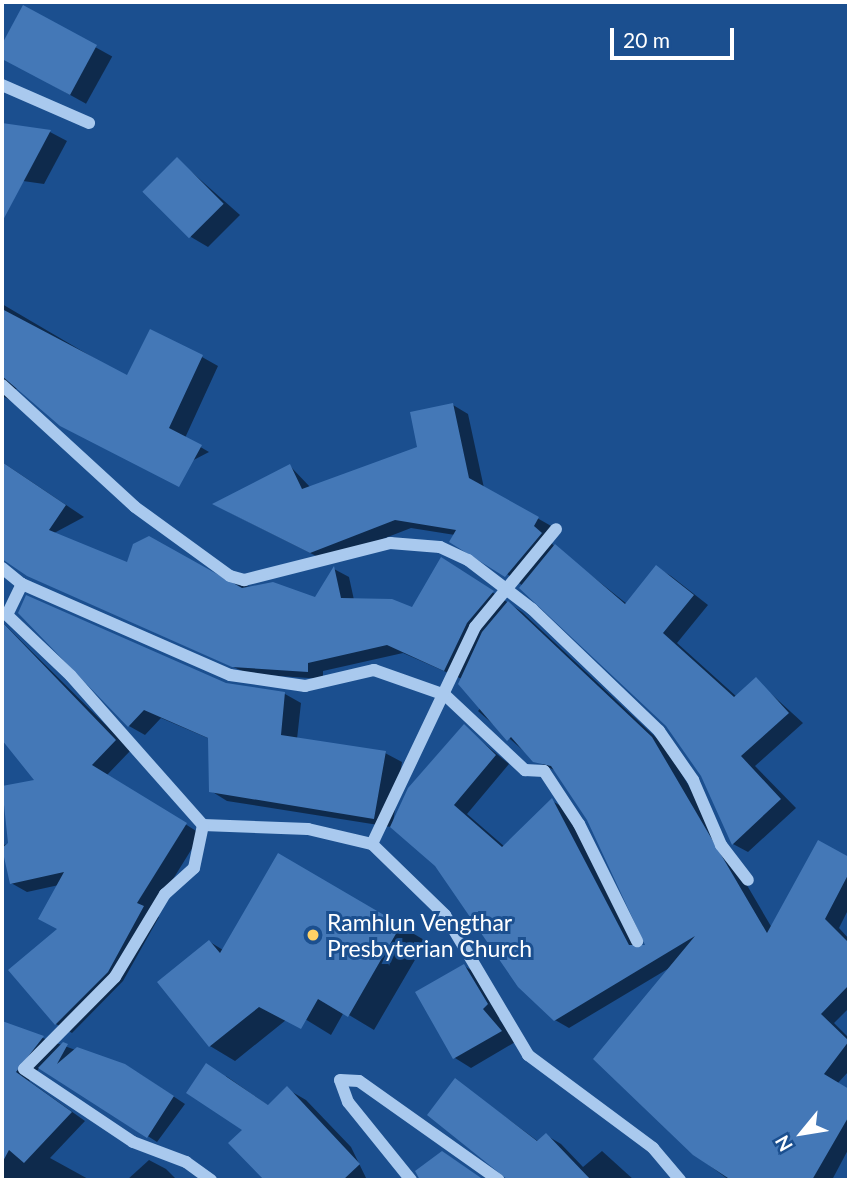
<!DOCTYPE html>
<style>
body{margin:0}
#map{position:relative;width:851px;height:1182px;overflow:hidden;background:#1b4f8f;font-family:Lato,sans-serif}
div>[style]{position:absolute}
.shadow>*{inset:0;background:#0007;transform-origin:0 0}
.building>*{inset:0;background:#4478b7;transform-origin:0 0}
.minor>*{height:12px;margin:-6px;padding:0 6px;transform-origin:6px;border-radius:6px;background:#a9c9ee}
.dots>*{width:19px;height:19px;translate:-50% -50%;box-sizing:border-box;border:4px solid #1b4f8f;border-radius:50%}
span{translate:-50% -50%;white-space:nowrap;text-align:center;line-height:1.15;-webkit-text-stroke:6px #1b4f8f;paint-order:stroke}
.poi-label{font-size:23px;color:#fff}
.left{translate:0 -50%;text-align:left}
.frame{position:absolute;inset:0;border:4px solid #fff;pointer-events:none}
.north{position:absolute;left:767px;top:1098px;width:70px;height:70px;-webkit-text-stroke:5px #1b4f8f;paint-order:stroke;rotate:240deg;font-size:19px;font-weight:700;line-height:28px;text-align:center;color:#fff}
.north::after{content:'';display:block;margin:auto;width:24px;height:32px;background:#fff;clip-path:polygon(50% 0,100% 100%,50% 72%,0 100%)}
.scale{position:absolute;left:610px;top:28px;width:124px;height:32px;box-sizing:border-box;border:4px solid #fff;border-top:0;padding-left:9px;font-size:21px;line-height:24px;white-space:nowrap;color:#fff;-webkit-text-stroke:5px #1b4f8f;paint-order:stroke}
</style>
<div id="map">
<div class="shadow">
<i style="left:23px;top:7px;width:102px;height:54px;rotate:29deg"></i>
<i style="clip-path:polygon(2px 124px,50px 132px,67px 141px,44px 184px,2px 178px)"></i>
<i style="clip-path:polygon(178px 160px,240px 215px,208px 247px,191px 237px)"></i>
<i style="clip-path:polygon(2px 304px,128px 378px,202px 357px,218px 366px,185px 438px,209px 452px,161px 477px,19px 387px,9px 394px,14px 402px,2px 396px,2px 374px,19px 370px,2px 361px)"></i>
<i style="clip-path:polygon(453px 405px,468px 414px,484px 488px,553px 527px,548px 536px,553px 545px,627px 604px,656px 567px,671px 576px,708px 605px,677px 643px,737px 697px,756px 680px,803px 723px,755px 766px,796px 808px,748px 852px,733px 844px,702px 775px,667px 725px,523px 586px,455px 535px,411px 528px,326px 561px,229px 512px,290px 466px,311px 488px,419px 448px)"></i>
<i style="clip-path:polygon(2px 462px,84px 517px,2px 561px)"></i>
<i style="clip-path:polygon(128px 564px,315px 599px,334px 569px,349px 577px,354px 600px,413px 609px,456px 568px,522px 612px,666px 747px,772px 928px,819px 842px,849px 859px,849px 908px,839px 928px,849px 939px,849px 1008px,834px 1023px,849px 1038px,849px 1071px,837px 1084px,849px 1091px,849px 1148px,832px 1180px,729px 1180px,694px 1154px,671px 967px,569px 1028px,555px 1020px,436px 865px,391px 827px,227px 801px,211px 791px,210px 739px,161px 718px,145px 735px,129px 726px,20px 613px,226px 685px,285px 694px,301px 703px,297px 739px,385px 753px,402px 762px,393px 823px,464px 727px,509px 764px,467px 814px,505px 847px,552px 801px,566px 809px,639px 948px,647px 948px,588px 819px,556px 771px,534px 760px,478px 711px,482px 706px,462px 679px,403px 653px,323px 671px,323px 679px,249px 674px,50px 585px)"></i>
<i style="clip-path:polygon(2px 622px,131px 750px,107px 775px,201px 834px,152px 913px,159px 917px,123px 981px,72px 1033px,56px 1024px,59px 885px,27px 892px,11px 883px,3px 845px,10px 844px,2px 787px,38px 781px,2px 737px)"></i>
<i style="clip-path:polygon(278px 855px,426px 941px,374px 1030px,344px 1012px,331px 1035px,305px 1019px,286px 1020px,235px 1061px,210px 1046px,210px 942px,223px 950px)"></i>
<i style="clip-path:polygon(464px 966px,481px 976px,504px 1014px,499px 1019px,517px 1041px,471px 1068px,455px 1058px)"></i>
<i style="clip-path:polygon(2px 1023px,138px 1073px,185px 1104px,157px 1142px,40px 1067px,29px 1081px,85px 1121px,50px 1158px,90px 1180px,2px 1180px,2px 1135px,34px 1101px,2px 1090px)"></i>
<i style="clip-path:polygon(226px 1076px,269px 1106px,287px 1089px,306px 1100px,351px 1147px,367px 1180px,266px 1180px,230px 1143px,244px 1129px)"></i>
<i style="clip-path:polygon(455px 1080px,539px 1142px,546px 1135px,561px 1144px,583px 1167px,602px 1151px,634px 1180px,507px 1180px)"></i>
<i style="clip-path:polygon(149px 1160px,166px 1169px,177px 1180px,127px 1180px)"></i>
</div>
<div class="building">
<i style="clip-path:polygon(23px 5px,97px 45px,70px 95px,2px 59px,2px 44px)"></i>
<i style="clip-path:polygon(2px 123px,51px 130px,2px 222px)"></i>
<i style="left:177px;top:157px;width:66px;height:49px;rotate:45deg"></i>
<i style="clip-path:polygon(2px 309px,127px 375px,150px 329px,203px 355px,169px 428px,202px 445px,179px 487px,60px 426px,2px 376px)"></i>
<i style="clip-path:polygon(453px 403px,469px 478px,539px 517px,534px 526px,542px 533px,505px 577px,449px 542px,456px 530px,395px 520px,310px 553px,212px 504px,290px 464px,302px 489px,417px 447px,410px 412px)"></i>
<i style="clip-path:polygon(2px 462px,66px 505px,49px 530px,127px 562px,133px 544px,149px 536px,242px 588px,273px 582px,315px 597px,334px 566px,341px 598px,392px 599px,412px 607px,441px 557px,494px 591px,467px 623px,444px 671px,387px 645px,308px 663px,308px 672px,232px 667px,27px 576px,2px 559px)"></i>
<i style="clip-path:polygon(555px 544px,625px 604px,656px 565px,694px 595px,663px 633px,734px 697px,756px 677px,789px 713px,741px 756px,781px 799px,732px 845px,701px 776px,666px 726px,519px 588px)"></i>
<i style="clip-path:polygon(26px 595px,226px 683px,285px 692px,281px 735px,386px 751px,374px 819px,209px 792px,208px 738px,144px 710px,128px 727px,18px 613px)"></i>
<i style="clip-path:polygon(508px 601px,652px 737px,767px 933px,818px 840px,849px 857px,849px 873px,825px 919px,849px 943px,849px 985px,821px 1014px,849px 1041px,824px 1074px,849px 1089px,849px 1116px,812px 1180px,731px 1180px,693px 1155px,593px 1059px,695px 936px,554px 1021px,518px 987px,435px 866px,390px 827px,408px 788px,464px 724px,496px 755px,454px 805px,502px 847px,552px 798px,629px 945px,645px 945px,587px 820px,551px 766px,533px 762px,511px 737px,507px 741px,458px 684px,482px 632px)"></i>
<i style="clip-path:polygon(2px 622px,116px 740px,92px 765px,187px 823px,137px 903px,144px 906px,108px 972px,55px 1025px,8px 970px,57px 929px,38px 919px,64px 872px,10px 884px,2px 848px,8px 843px,2px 786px,34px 780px,2px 740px)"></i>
<i style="clip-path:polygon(278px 853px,401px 925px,348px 1017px,318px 999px,301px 1029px,259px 1007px,209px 1047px,157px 982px,209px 940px,220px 953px)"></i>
<i style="clip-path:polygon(464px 964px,488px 1004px,483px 1009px,502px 1031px,453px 1059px,415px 992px)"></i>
<i style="clip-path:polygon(2px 1021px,44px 1036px,16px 1072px,72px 1112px,24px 1163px,9px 1150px,2px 1163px)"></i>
<i style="clip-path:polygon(63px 1042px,68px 1044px,57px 1064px,77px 1047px,125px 1064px,174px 1096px,147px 1138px,38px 1068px)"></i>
<i style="clip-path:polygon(206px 1063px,268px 1105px,287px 1086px,360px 1164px,343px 1180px,264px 1180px,228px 1143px,242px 1130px,186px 1093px)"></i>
<i style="clip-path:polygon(455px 1078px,537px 1141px,546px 1133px,591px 1180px,508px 1180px,427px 1115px)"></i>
<i style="clip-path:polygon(442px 1151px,484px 1180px,420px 1180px,415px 1171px)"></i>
</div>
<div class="minor">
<i style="left:2px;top:85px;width:95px;rotate:23.6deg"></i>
<i style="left:2px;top:385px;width:180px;rotate:42.5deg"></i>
<i style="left:135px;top:507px;width:117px;rotate:36deg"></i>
<i style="left:230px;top:576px;width:15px;rotate:16deg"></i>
<i style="left:244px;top:580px;width:151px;rotate:-14.2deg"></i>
<i style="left:390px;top:543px;width:50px;rotate:4.6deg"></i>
<i style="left:440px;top:547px;width:31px;rotate:25deg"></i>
<i style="left:468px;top:560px;width:81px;rotate:37.4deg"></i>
<i style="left:532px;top:609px;width:176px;rotate:43.8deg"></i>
<i style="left:659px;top:731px;width:60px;rotate:55.2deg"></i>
<i style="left:693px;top:780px;width:71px;rotate:66.7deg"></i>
<i style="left:721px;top:845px;width:44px;rotate:52.4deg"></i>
<i style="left:2px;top:568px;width:26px;rotate:39deg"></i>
<i style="left:22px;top:584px;width:34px;rotate:116deg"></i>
<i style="left:7px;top:615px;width:88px;rotate:43.6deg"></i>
<i style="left:71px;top:676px;width:199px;rotate:48.5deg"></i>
<i style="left:203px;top:825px;width:105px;rotate:2.2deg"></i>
<i style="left:308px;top:829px;width:66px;rotate:13.2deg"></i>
<i style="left:372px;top:844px;width:102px;rotate:44.2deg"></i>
<i style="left:445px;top:915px;width:163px;rotate:59.3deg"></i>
<i style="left:528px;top:1055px;width:156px;rotate:36.6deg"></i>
<i style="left:653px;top:1148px;width:42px;rotate:49.8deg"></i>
<i style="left:22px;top:584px;width:227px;rotate:23.6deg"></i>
<i style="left:230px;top:675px;width:76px;rotate:8.3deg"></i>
<i style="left:305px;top:686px;width:71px;rotate:-13.1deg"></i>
<i style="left:374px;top:670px;width:75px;rotate:19.4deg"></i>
<i style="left:445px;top:695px;width:110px;rotate:43.2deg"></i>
<i style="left:525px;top:770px;width:19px;rotate:3deg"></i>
<i style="left:544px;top:771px;width:64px;rotate:56.6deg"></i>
<i style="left:579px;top:824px;width:131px;rotate:63.6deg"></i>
<i style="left:203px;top:825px;width:44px;rotate:101.8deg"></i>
<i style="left:194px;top:868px;width:39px;rotate:138deg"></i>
<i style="left:165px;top:894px;width:97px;rotate:121.1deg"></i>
<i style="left:115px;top:977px;width:129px;rotate:134.7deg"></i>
<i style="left:24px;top:1069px;width:131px;rotate:33.8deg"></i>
<i style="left:133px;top:1142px;width:57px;rotate:20.7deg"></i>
<i style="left:186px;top:1162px;width:31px;rotate:36deg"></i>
<i style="left:372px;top:844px;width:240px;rotate:-64.6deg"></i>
<i style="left:475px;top:627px;width:127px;rotate:-50.4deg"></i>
<i style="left:411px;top:1180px;width:100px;rotate:-128.9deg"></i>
<i style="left:348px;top:1102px;width:23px;rotate:-110deg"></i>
<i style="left:340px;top:1080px;width:19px;rotate:3deg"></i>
<i style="left:359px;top:1081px;width:171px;rotate:35.3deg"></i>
</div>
<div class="dots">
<i style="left:313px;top:935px;background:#ffd166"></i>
</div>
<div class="poi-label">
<span class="left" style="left:327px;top:935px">Ramhlun Vengthar<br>Presbyterian Church</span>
</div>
<div class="frame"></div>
<div class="north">N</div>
<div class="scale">20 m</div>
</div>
